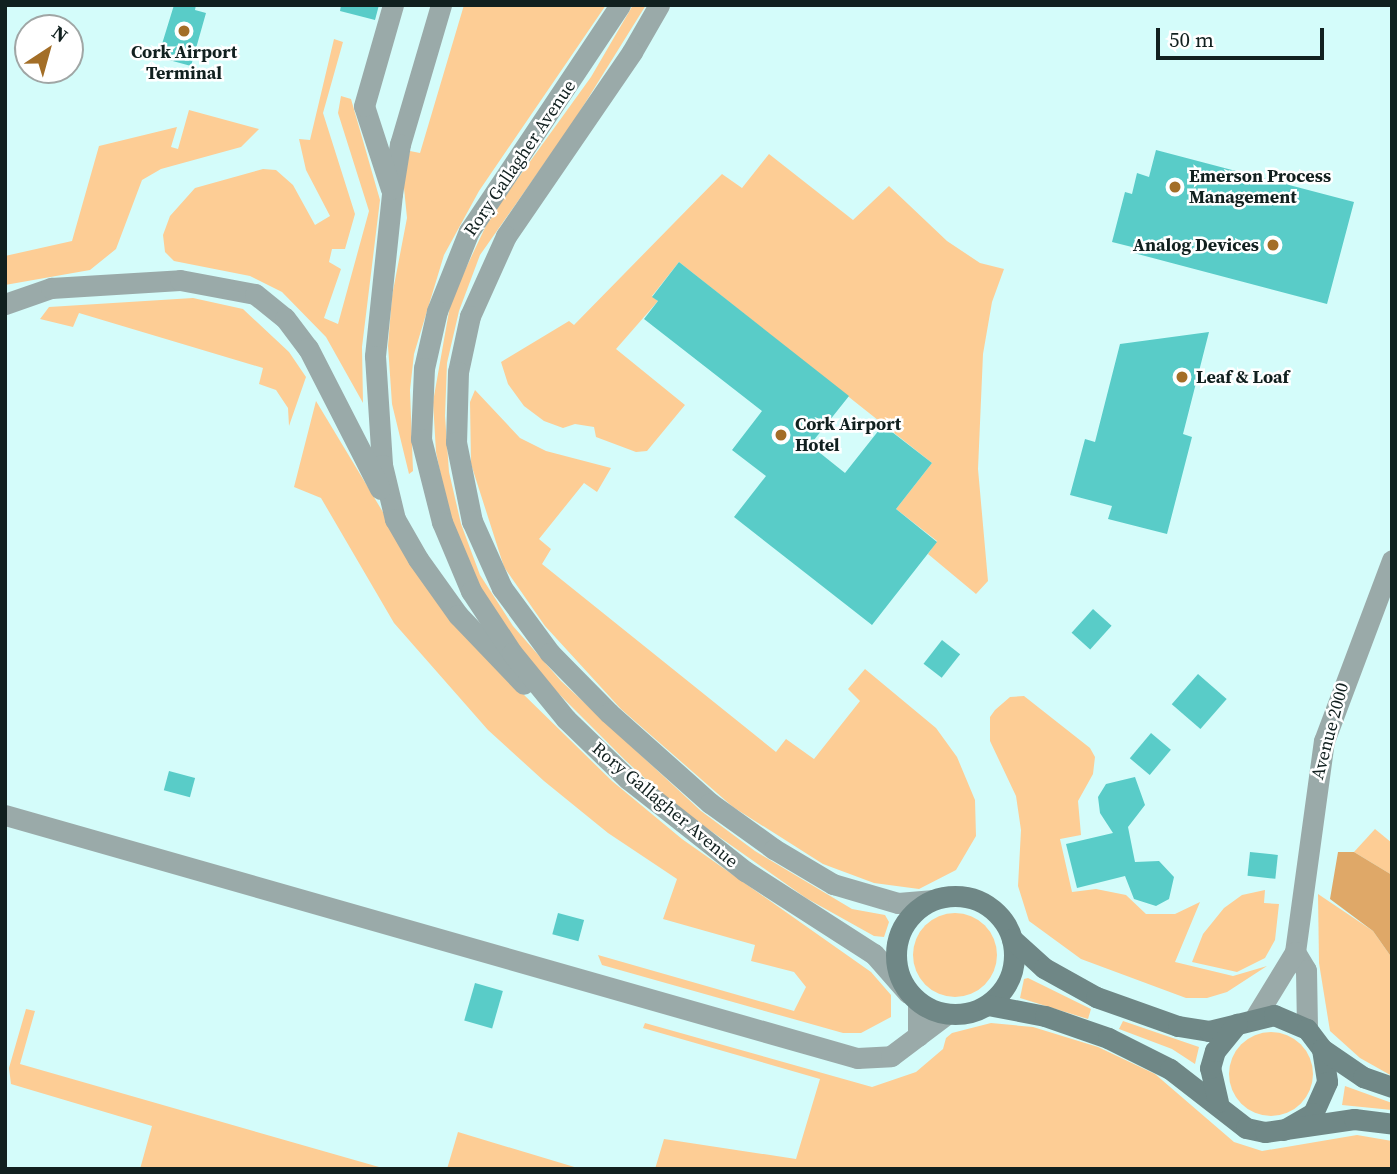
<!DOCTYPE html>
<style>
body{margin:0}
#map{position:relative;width:1397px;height:1174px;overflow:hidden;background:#d4fcfa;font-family:"Source Serif 4",serif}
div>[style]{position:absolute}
.green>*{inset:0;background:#fdcd95}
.round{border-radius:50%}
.forest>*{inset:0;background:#dfa868}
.building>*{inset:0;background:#59ccc8;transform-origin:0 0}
.street>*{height:21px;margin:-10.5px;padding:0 10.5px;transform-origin:10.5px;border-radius:10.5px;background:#9aaaa9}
.secondary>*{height:21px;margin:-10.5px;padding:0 10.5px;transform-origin:10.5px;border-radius:10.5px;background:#6f8786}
.secondary>.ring{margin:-10.5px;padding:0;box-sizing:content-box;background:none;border:21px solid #6f8786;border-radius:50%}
.dots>*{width:19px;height:19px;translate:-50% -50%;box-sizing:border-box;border:4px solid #fff;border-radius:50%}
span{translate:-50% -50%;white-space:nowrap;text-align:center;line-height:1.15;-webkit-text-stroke:5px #fff;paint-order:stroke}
.poi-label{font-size:18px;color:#11201f;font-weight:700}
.left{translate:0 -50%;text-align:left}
.right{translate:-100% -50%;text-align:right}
.street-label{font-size:18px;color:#11201f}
.frame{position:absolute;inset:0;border:7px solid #11201f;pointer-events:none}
.north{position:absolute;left:14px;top:14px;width:70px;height:70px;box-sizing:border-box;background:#fff;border:2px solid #a0a6a5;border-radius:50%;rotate:36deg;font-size:19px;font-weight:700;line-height:28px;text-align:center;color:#11201f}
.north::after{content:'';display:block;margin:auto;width:24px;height:32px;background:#a36e27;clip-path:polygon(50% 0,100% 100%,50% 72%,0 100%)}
.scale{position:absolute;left:1156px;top:28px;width:168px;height:32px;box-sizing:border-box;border:4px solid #11201f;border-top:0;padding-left:9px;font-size:21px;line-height:24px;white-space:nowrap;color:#11201f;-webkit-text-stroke:5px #fff;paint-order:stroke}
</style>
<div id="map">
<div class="green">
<i style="clip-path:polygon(464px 5px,606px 5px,479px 191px,444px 255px,414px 354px,410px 390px,413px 471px,409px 474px,392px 404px,388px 346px,392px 296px,407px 218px,403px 178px,410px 151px,420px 153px)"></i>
<i style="clip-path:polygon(633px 5px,646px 5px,572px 124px,480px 255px,459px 311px,447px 363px,445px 416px,449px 472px,461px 524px,480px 575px,513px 626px,561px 681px,701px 811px,755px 851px,852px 909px,885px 915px,889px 922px,884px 937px,874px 936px,806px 898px,674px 805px,625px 760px,518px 653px,478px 590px,451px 525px,436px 452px,433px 402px,451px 300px,490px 217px,591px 77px)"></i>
<i style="clip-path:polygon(334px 39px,343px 42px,323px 113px,355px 214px,345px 249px,332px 249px,329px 262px,341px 269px,324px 318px,338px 324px,369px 211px,338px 113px,341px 96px,351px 99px,380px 200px,362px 347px,363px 403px,326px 337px,282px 292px,250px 276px,174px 261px,165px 252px,163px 235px,170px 216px,195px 188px,263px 169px,276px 170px,293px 185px,315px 225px,330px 216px,306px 170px,299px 139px,310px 140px)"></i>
<i style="clip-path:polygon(189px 110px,259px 129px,241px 147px,161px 169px,142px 180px,116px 249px,90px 270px,5px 285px,5px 256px,72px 241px,99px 146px,177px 127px,171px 147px,178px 149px)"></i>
<i style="clip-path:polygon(769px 154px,853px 220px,889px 186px,947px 241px,980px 263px,1004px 269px,992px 302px,983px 354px,978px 469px,988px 581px,976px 594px,928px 554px,937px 541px,896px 509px,932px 463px,679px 262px,652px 296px,658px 301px,616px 349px,685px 405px,647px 451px,636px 452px,596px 437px,594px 427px,575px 424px,563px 428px,544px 421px,524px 406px,508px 384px,501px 362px,569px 321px,574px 325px,722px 174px,742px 188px)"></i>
<i style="clip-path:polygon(193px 298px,243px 309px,289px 352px,306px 377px,289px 426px,288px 408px,276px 390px,259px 384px,263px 368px,79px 313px,73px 327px,40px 319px,49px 307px)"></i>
<i style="clip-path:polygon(475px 390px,520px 438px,546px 451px,611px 468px,597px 492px,584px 483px,539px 539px,551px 549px,542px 564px,776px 752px,786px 739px,814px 759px,860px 701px,848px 689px,865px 669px,936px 728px,957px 757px,975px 800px,976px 836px,956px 870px,919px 889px,874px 883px,823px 864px,733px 807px,621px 709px,545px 626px,504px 567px,471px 464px,470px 402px)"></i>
<i style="clip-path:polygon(316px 401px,410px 557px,473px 645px,612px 781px,682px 839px,871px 972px,891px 995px,891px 1017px,861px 1033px,843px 1033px,602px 965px,598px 955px,794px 1011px,806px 987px,794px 972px,751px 961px,755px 945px,663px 919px,677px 879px,608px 833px,544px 781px,488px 730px,394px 623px,321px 498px,294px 487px)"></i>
<i style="clip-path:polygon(1024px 696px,1090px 748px,1095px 757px,1093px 774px,1078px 801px,1081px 835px,1060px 839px,1072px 892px,1096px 889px,1126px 895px,1146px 914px,1175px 914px,1200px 902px,1175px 962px,1233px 976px,1267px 966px,1227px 992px,1207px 998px,1186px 998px,1081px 959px,1029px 921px,1018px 886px,1021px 830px,1016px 796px,990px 741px,990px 717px,995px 710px,1010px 697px)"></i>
<i style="clip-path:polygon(1375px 829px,1392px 843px,1392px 875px,1354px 852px)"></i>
<i style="clip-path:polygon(1265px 890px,1264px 903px,1279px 904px,1275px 940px,1265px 958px,1237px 972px,1192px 962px,1203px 934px,1224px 908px,1242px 895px)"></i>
<i style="clip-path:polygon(1318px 894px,1373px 931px,1392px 958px,1392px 1076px,1360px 1058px,1330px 1031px,1319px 963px)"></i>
<i class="round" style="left:913px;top:913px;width:84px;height:84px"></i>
<i style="clip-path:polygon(1028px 978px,1091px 1009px,1088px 1019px,1020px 998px,1024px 979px)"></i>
<i style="clip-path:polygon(26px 1009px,35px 1011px,20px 1064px,386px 1169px,140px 1169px,152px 1126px,11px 1084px,9px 1068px)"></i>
<i style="clip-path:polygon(1123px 1021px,1199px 1047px,1195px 1064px,1172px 1049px,1119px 1029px)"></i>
<i style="clip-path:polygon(645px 1023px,872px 1087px,916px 1072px,943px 1049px,946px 1038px,952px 1033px,991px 1023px,1033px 1027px,1098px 1047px,1155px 1074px,1234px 1142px,1262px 1151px,1357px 1135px,1392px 1141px,1392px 1169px,655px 1169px,664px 1139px,796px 1159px,820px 1079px,643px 1028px)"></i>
<i class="round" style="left:1229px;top:1032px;width:84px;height:84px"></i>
<i style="clip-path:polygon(1345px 1086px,1392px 1103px,1392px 1110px,1342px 1105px)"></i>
<i style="clip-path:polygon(458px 1132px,581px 1169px,447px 1169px)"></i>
</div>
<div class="forest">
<i style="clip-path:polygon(1338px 852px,1354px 852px,1392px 875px,1392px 958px,1373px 931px,1330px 899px)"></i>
</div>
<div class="building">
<i style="clip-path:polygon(174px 5px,196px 5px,195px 10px,206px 13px,191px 66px,158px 57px)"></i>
<i style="clip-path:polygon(341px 5px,379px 5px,375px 20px,340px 11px)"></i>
<i style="clip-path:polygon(1156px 150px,1354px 202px,1327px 304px,1130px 252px,1132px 247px,1112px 242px,1125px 192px,1132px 194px,1137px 173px,1149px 177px)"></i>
<i style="clip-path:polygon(679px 262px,849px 396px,810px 445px,845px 473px,883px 425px,932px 463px,896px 509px,937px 542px,872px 625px,734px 517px,766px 476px,732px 450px,762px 411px,644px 319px,658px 301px,652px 297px)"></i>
<i style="clip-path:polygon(1209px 332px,1183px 434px,1192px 437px,1167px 534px,1108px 519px,1112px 506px,1070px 495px,1085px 439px,1095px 442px,1120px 344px)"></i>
<i style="left:1093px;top:609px;width:25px;height:32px;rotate:42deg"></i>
<i style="left:942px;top:640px;width:23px;height:30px;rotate:38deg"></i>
<i style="left:1198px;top:674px;width:38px;height:40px;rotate:41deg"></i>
<i style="left:1151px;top:733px;width:26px;height:33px;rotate:40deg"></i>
<i style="left:169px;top:771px;width:27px;height:20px;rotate:15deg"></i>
<i style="clip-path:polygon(1135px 777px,1145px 805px,1128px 827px,1135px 862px,1159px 861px,1174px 877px,1169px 899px,1156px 906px,1134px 899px,1125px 876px,1077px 888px,1066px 844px,1113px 833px,1100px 813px,1098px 797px,1106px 784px)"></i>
<i style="left:1250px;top:852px;width:28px;height:24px;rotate:6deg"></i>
<i style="left:558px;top:913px;width:27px;height:22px;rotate:15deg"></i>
<i style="left:475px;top:983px;width:29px;height:39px;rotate:16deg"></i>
</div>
<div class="street">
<i style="left:441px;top:5px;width:145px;rotate:106.4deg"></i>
<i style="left:400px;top:144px;width:51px;rotate:99.1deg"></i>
<i style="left:392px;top:194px;width:163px;rotate:96deg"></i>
<i style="left:375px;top:356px;width:109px;rotate:86.3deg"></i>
<i style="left:382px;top:465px;width:56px;rotate:76.5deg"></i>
<i style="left:395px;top:519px;width:46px;rotate:60.1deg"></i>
<i style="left:418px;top:559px;width:69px;rotate:54.5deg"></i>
<i style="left:458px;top:615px;width:95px;rotate:46.3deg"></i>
<i style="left:620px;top:5px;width:272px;rotate:123.7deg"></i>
<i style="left:469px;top:231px;width:86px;rotate:111.8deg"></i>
<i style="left:437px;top:311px;width:58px;rotate:102.8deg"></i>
<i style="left:424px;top:368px;width:71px;rotate:92.4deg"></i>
<i style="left:421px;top:439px;width:86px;rotate:75.8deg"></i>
<i style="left:442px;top:522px;width:75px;rotate:67.2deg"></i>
<i style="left:471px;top:591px;width:74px;rotate:56.5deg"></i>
<i style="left:512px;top:653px;width:85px;rotate:50.7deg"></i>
<i style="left:566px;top:719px;width:86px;rotate:44.1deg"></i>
<i style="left:628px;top:779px;width:149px;rotate:38.2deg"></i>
<i style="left:745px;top:871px;width:153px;rotate:32.8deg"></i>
<i style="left:874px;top:954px;width:52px;rotate:48.9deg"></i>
<i style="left:659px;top:5px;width:54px;rotate:119.9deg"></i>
<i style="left:632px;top:52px;width:223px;rotate:124.4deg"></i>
<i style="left:506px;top:236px;width:88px;rotate:114.2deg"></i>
<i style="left:470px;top:316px;width:57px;rotate:102.1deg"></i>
<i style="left:458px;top:372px;width:70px;rotate:91.6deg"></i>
<i style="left:456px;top:442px;width:81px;rotate:78.6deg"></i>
<i style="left:472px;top:521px;width:73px;rotate:65.9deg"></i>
<i style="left:502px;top:588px;width:81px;rotate:53.6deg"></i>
<i style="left:550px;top:653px;width:84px;rotate:45.5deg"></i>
<i style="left:609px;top:713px;width:135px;rotate:41.7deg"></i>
<i style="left:710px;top:803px;width:79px;rotate:35.7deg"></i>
<i style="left:774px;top:849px;width:69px;rotate:30.7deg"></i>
<i style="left:833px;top:884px;width:68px;rotate:16.3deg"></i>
<i style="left:898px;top:903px;width:33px;rotate:-5deg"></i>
<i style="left:391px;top:189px;width:87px;rotate:-108deg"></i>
<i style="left:364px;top:106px;width:105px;rotate:-74deg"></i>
<i style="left:5px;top:304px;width:49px;rotate:-19.2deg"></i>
<i style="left:51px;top:288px;width:129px;rotate:-3.5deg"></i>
<i style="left:180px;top:280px;width:76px;rotate:10.6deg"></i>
<i style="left:255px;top:294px;width:38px;rotate:39deg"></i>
<i style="left:285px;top:318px;width:38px;rotate:53deg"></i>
<i style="left:308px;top:348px;width:158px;rotate:62.9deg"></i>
<i style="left:5px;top:815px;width:886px;rotate:15.92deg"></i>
<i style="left:857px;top:1058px;width:34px;rotate:-3deg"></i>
<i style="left:891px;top:1056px;width:70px;rotate:-36.9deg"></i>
<i style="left:1295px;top:952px;width:213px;rotate:-82.2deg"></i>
<i style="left:1324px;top:741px;width:193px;rotate:-69.4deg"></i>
<i style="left:1295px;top:952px;width:21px;rotate:59deg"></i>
<i style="left:1306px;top:970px;width:59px;rotate:89deg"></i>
<i style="left:918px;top:1003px;width:33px;rotate:90deg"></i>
<i style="left:1256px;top:1016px;width:75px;rotate:-58.6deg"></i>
</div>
<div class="secondary">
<i class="ring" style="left:896px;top:896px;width:97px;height:97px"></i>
<i style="left:1012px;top:939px;width:43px;rotate:42.2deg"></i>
<i style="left:1044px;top:968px;width:60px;rotate:29.1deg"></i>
<i style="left:1096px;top:997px;width:87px;rotate:19.5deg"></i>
<i style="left:1178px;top:1026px;width:31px;rotate:9deg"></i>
<i style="left:1209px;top:1031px;width:67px;rotate:-13.8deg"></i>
<i style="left:1274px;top:1015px;width:36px;rotate:23deg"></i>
<i style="left:1307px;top:1029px;width:25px;rotate:53deg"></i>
<i style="left:1322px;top:1049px;width:33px;rotate:81deg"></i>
<i style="left:1327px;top:1082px;width:34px;rotate:114deg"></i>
<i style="left:1313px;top:1113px;width:34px;rotate:150deg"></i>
<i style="left:988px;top:1005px;width:58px;rotate:10.9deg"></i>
<i style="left:1045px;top:1016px;width:67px;rotate:19.2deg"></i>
<i style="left:1108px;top:1038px;width:69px;rotate:26.6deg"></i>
<i style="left:1170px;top:1069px;width:96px;rotate:37.8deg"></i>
<i style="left:1246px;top:1128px;width:19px;rotate:12deg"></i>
<i style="left:1265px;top:1132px;width:90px;rotate:-8.3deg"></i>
<i style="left:1354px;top:1119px;width:38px;rotate:7deg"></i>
<i style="left:1322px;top:1049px;width:50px;rotate:34.3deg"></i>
<i style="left:1363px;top:1077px;width:31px;rotate:19deg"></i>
<i style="left:1218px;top:1102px;width:35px;rotate:-103deg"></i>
<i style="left:1210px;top:1068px;width:18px;rotate:-74deg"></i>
<i style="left:1215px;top:1051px;width:35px;rotate:-51deg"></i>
</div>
<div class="dots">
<i style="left:184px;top:31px;background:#a36e27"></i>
<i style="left:1175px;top:187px;background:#a36e27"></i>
<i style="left:1273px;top:245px;background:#a36e27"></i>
<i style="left:1182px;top:377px;background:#a36e27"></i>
<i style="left:781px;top:435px;background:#a36e27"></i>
</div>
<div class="poi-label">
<span style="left:184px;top:63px">Cork Airport<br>Terminal</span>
<span class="left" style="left:1189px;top:187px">Emerson Process<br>Management</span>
<span class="right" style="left:1259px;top:245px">Analog Devices</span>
<span class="left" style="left:1196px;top:377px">Leaf &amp; Loaf</span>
<span class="left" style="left:795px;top:435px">Cork Airport<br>Hotel</span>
</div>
<div class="street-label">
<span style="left:520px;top:158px;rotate:-56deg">Rory Gallagher Avenue</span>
<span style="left:1330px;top:731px;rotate:-75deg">Avenue 2000</span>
<span style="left:665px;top:805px;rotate:40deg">Rory Gallagher Avenue</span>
</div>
<div class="frame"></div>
<div class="north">N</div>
<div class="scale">50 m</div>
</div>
